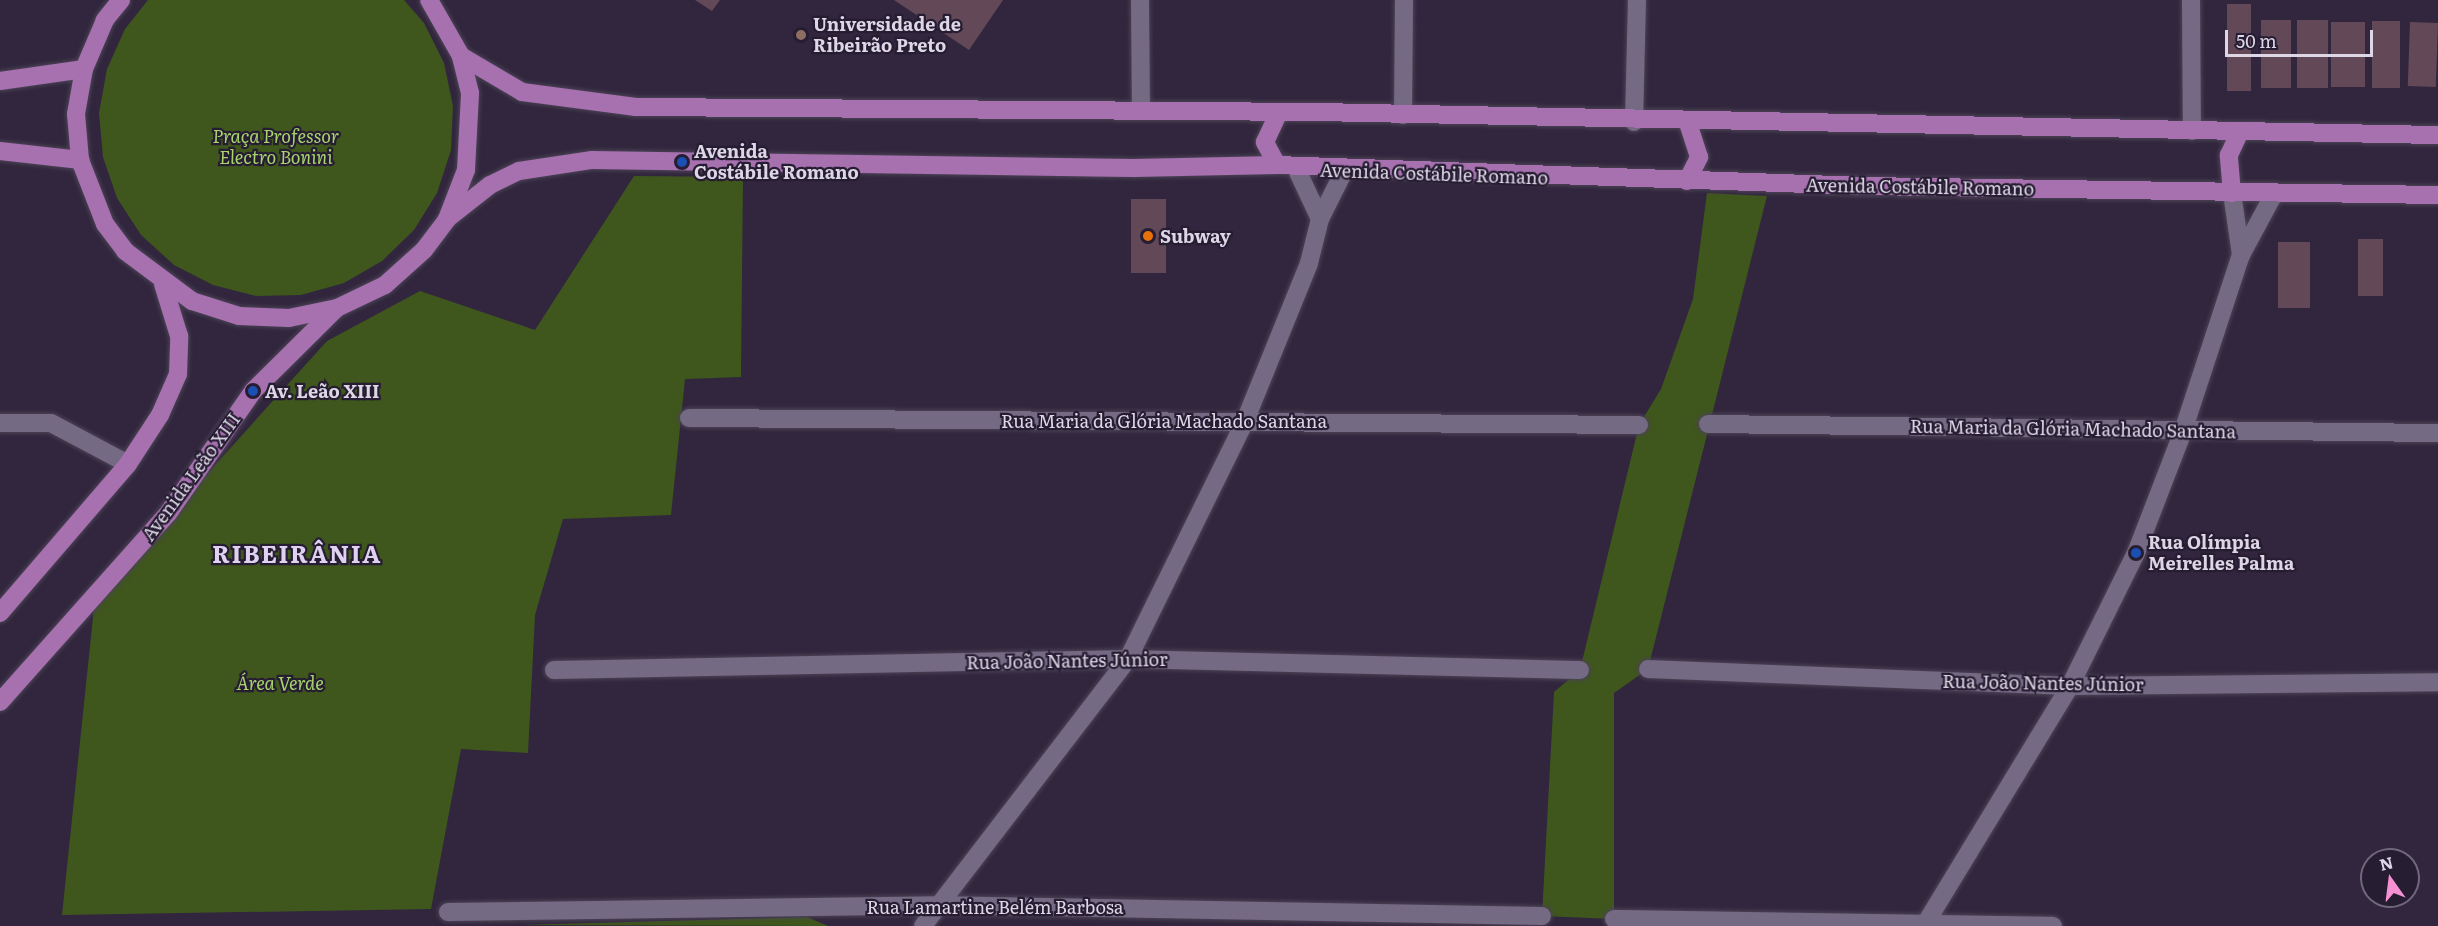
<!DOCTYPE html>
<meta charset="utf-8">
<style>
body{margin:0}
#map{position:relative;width:2438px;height:926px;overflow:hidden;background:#31263d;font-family:Literata,serif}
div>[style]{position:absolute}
.green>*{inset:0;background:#3f571d}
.building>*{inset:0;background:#634958;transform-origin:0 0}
.roads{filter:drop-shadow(0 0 2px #4c4356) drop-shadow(0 0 2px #4c4356)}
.minor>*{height:18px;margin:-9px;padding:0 9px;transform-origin:9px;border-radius:9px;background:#756a84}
.major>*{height:18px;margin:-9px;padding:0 9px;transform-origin:9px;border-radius:9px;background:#a771b0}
.dots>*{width:16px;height:16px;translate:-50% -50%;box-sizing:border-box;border:3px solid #271d33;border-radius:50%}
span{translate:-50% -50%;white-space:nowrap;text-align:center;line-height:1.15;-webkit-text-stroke:4.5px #271d33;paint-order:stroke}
.poi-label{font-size:18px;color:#dcd6e5;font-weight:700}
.left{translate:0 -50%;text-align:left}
.park-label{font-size:18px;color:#a7d46d;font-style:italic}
.street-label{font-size:18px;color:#dcd6e5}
.district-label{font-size:24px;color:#ded2f0;font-weight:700;letter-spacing:1.5px}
.north{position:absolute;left:2360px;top:848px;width:60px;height:60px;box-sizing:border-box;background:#271d33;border:2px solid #6f677a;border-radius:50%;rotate:346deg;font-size:16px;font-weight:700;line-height:24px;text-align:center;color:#dcd6e5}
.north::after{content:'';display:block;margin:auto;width:21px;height:27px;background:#f591d2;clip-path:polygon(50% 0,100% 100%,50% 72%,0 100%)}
.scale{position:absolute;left:2225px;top:30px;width:148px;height:27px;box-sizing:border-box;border:3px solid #dcd6e5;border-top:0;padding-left:8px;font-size:18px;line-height:21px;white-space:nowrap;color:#dcd6e5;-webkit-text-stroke:4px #271d33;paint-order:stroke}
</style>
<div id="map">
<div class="green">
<i style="clip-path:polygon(148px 0,404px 0,424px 23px,444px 63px,453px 106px,451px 150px,437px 193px,414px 230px,382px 261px,344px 283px,301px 295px,256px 296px,213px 285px,174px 265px,141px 235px,117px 198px,103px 157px,99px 113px,107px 69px,125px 29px)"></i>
<i style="clip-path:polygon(634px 176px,743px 177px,741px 377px,685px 379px,671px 515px,563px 519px,535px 615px,528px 753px,461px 749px,431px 909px,62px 915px,95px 598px,327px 341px,420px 291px,535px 330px)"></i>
<i style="clip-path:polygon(1707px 193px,1767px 196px,1648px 669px,1614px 693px,1614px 919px,1542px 916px,1554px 692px,1580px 670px,1639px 425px,1661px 389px,1693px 299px)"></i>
<i style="clip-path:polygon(807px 917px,828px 926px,519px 925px)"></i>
</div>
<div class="building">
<i style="clip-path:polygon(695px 0,720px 0,712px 11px)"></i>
<i style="clip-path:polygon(894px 0,1003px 0,969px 50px)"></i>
<i style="left:2227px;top:4px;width:24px;height:87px"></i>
<i style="left:2261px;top:20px;width:30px;height:68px"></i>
<i style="left:2297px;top:20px;width:31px;height:68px"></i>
<i style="left:2372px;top:21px;width:28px;height:67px"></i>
<i style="left:2331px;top:22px;width:34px;height:65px"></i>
<i style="left:2410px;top:22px;width:28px;height:64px;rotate:2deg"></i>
<i style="left:1131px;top:199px;width:35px;height:74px"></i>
<i style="left:2358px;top:239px;width:25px;height:57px"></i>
<i style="left:2278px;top:242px;width:32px;height:66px"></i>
</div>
<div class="roads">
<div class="minor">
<i style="left:1140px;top:0;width:111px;rotate:89.5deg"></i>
<i style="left:2191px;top:0;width:131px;rotate:89.6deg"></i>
<i style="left:1403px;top:115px;width:115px;rotate:-89.5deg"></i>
<i style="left:1634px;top:122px;width:122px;rotate:-88.6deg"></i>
<i style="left:1297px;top:170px;width:54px;rotate:64.9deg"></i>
<i style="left:2232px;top:193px;width:63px;rotate:81.7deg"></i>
<i style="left:689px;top:418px;width:950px;rotate:0.42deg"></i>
<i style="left:0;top:423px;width:51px"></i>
<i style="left:51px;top:423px;width:87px;rotate:28deg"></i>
<i style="left:1708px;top:424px;width:730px;rotate:0.71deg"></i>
<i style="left:1648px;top:669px;width:422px;rotate:2.3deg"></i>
<i style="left:2070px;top:686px;width:368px;rotate:-0.6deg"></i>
<i style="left:554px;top:670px;width:574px;rotate:-1.1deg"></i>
<i style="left:1128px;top:659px;width:452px;rotate:1.4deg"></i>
<i style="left:448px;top:912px;width:491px;rotate:-0.8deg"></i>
<i style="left:939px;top:905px;width:603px;rotate:1.05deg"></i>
<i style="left:1614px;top:919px;width:439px;rotate:0.9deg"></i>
<i style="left:923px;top:926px;width:337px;rotate:-52.5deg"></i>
<i style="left:1128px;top:659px;width:265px;rotate:-63.8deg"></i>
<i style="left:1245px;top:421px;width:170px;rotate:-67.9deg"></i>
<i style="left:1309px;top:263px;width:45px;rotate:-76deg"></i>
<i style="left:1320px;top:219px;width:54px;rotate:-63.4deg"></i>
<i style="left:1924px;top:926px;width:281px;rotate:-58.7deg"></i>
<i style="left:2070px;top:686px;width:148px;rotate:-63.6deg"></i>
<i style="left:2136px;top:553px;width:131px;rotate:-68.9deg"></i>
<i style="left:2183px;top:431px;width:185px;rotate:-71.8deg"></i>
<i style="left:2241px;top:255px;width:69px;rotate:-61.6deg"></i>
</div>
<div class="major">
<i style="left:121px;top:0;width:26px;rotate:129deg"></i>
<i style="left:105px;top:20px;width:53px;rotate:113.2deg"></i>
<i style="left:84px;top:69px;width:46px;rotate:100.1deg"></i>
<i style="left:76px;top:114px;width:46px;rotate:85deg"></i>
<i style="left:80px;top:160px;width:69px;rotate:68.7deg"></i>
<i style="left:105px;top:224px;width:34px;rotate:53deg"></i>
<i style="left:125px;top:251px;width:84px;rotate:36.7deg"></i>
<i style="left:192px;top:301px;width:49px;rotate:17.7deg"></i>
<i style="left:239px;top:316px;width:50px;rotate:2.3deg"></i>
<i style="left:289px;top:318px;width:49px;rotate:-11.8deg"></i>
<i style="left:337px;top:308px;width:53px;rotate:-25.6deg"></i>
<i style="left:385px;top:285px;width:52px;rotate:-41.9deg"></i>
<i style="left:424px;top:250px;width:39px;rotate:-53deg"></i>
<i style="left:447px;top:219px;width:53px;rotate:-68.8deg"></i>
<i style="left:466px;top:170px;width:77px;rotate:-87deg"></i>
<i style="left:470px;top:93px;width:38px;rotate:-104deg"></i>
<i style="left:461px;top:56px;width:64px;rotate:-119.7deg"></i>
<i style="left:461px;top:56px;width:71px;rotate:30.5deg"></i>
<i style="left:522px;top:92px;width:115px;rotate:7.5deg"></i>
<i style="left:636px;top:107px;width:682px;rotate:0.42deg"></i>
<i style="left:1318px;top:112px;width:1120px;rotate:1.18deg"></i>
<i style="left:0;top:81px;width:85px;rotate:-8.1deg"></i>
<i style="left:0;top:151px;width:81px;rotate:6.4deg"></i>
<i style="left:1277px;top:165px;width:26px;rotate:-118deg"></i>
<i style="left:1265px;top:142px;width:31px;rotate:-65deg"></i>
<i style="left:1687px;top:181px;width:27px;rotate:-63deg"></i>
<i style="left:1699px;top:157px;width:36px;rotate:-108deg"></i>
<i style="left:2232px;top:193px;width:38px;rotate:-95deg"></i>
<i style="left:2229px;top:155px;width:26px;rotate:-65deg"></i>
<i style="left:447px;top:219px;width:55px;rotate:-38.3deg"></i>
<i style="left:490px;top:185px;width:32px;rotate:-26deg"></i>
<i style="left:519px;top:171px;width:74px;rotate:-8.6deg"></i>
<i style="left:592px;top:160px;width:542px;rotate:0.85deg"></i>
<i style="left:1134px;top:168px;width:143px;rotate:-1.2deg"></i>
<i style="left:1277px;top:165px;width:587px;rotate:2.05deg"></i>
<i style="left:1864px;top:186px;width:574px;rotate:0.9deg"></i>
<i style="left:0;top:613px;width:196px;rotate:-49.3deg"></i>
<i style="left:128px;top:464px;width:59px;rotate:-56.9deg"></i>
<i style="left:160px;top:415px;width:45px;rotate:-66.3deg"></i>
<i style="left:178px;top:374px;width:38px;rotate:-88deg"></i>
<i style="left:179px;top:336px;width:54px;rotate:-107.1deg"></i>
<i style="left:0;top:702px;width:254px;rotate:-48.3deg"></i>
<i style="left:169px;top:512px;width:147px;rotate:-55.2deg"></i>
<i style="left:253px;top:391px;width:117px;rotate:-44.7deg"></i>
</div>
</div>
<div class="dots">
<i style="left:801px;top:35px;background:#8d6e63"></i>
<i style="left:682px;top:162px;background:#1a4fb4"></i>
<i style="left:1148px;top:236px;background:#e8710a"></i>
<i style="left:253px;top:391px;background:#1a4fb4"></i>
<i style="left:2136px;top:553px;background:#1a4fb4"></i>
</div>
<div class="poi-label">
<span class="left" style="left:813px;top:35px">Universidade de<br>Ribeirão Preto</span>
<span class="left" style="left:694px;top:162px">Avenida<br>Costábile Romano</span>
<span class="left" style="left:1160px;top:236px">Subway</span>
<span class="left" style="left:265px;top:391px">Av. Leão XIII</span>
<span class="left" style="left:2148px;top:553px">Rua Olímpia<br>Meirelles Palma</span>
</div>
<div class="park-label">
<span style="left:276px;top:147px">Praça Professor<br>Electro Bonini</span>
<span style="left:280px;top:683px">Área Verde</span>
</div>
<div class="street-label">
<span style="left:1434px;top:174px;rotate:2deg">Avenida Costábile Romano</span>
<span style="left:1920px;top:187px;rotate:1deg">Avenida Costábile Romano</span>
<span style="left:1164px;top:421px">Rua Maria da Glória Machado Santana</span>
<span style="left:2073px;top:429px;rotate:1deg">Rua Maria da Glória Machado Santana</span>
<span style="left:191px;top:477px;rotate:-54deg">Avenida Leão XIII</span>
<span style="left:1067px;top:661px;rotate:-1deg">Rua João Nantes Júnior</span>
<span style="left:2043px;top:683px;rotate:1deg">Rua João Nantes Júnior</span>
<span style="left:995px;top:907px">Rua Lamartine Belém Barbosa</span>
</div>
<div class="district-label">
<span style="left:297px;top:553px">RIBEIRÂNIA</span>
</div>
<div class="north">N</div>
<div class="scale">50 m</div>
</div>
